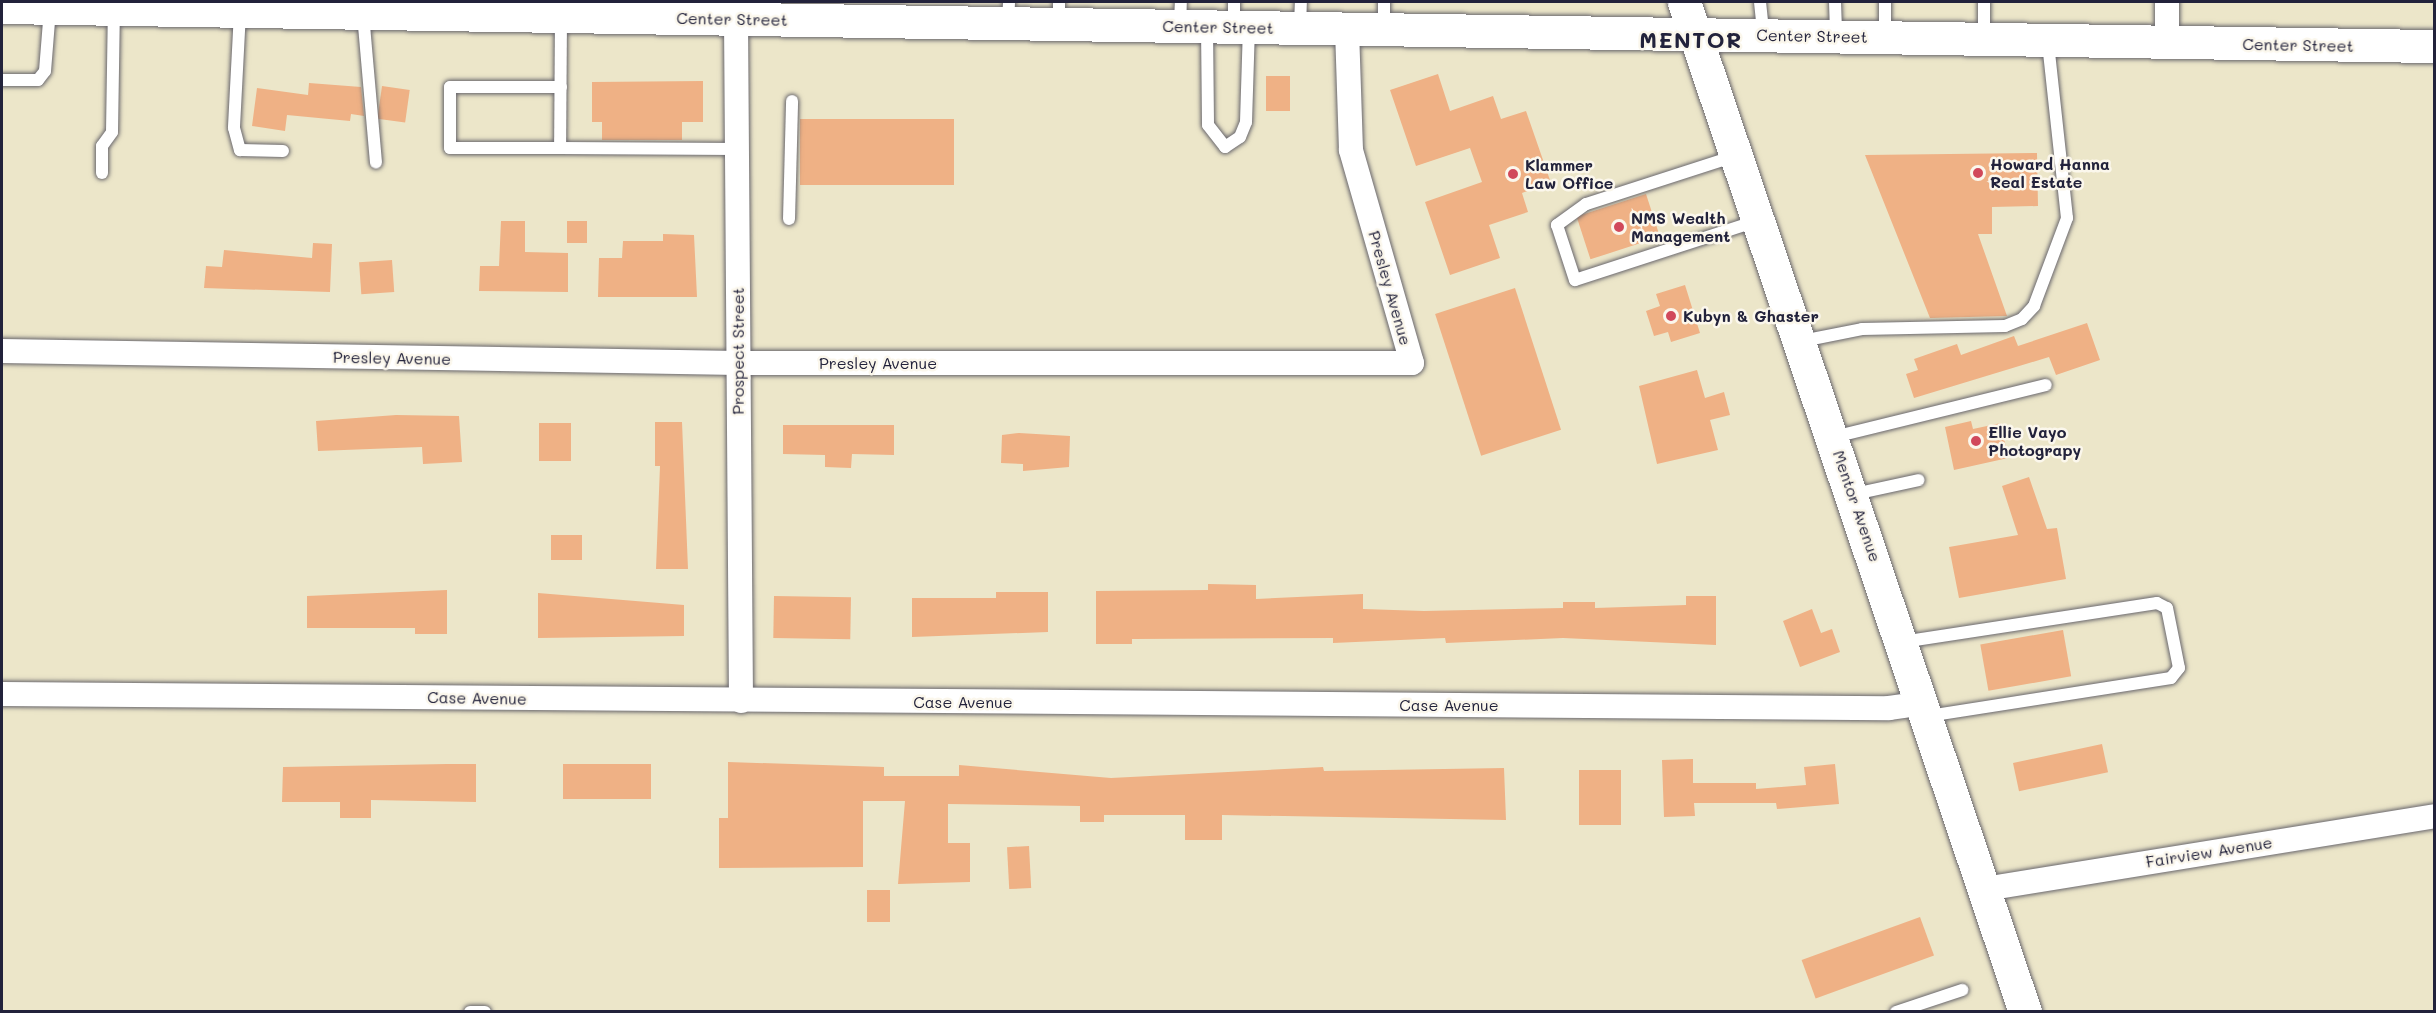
<!DOCTYPE html>
<style>
body{margin:0}
#map{position:relative;width:2436px;height:1013px;overflow:hidden;background:#ece6c9;font-family:Mali,sans-serif}
div>[style]{position:absolute}
.building>*{inset:0;background:#efb185;transform-origin:0 0}
.roads{filter:drop-shadow(0 0 2px #69676d) drop-shadow(0 0 2px #69676d)}
.lane>*{height:12px;margin:-6px;padding:0 6px;transform-origin:6px;border-radius:6px;background:#fff}
.street>*{height:24px;margin:-12px;padding:0 12px;transform-origin:12px;border-radius:12px;background:#fff}
.secondary>*{height:33px;margin:-16.5px;padding:0 16.5px;transform-origin:16.5px;border-radius:16.5px;background:#fff}
.primary>*{height:33px;margin:-16.5px;padding:0 16.5px;transform-origin:16.5px;border-radius:16.5px;background:#fff}
.dots>*{width:16px;height:16px;translate:-50% -50%;box-sizing:border-box;border:3px solid #fbf7ec;border-radius:50%}
span{translate:-50% -50%;white-space:nowrap;text-align:center;line-height:1.15;-webkit-text-stroke:5px #fbf7ec;paint-order:stroke}
.street-label{font-size:16px;color:#22223b}
.poi-label{font-size:16px;color:#22223b;font-weight:700}
.left{translate:0 -50%;text-align:left}
.district-label{font-size:22px;color:#22223b;font-weight:700;letter-spacing:1.5px}
.frame{position:absolute;inset:0;border:3px solid #22223b;pointer-events:none}
</style>
<div id="map">
<div class="building">
<i style="clip-path:polygon(1438px 74px,1450px 111px,1493px 96px,1501px 119px,1526px 111px,1551px 183px,1522px 193px,1528px 212px,1489px 225px,1500px 258px,1450px 275px,1425px 202px,1482px 182px,1470px 148px,1416px 166px,1390px 90px)"></i>
<i style="left:1266px;top:76px;width:24px;height:35px"></i>
<i style="clip-path:polygon(703px 81px,703px 122px,682px 122px,682px 140px,602px 140px,602px 122px,592px 122px,592px 82px)"></i>
<i style="clip-path:polygon(309px 83px,361px 87px,364px 116px,351px 114px,350px 121px,287px 115px,285px 131px,252px 126px,257px 88px,308px 95px)"></i>
<i style="left:382px;top:86px;width:28px;height:33px;rotate:8deg"></i>
<i style="left:800px;top:119px;width:154px;height:66px"></i>
<i style="clip-path:polygon(2037px 153px,2038px 206px,1992px 207px,1992px 234px,1978px 234px,2007px 316px,1930px 318px,1865px 155px)"></i>
<i style="left:1646px;top:194px;width:45px;height:73px;rotate:72deg"></i>
<i style="clip-path:polygon(501px 221px,525px 221px,525px 252px,568px 253px,568px 292px,479px 291px,480px 266px,499px 266px)"></i>
<i style="left:567px;top:221px;width:20px;height:22px"></i>
<i style="clip-path:polygon(663px 234px,694px 235px,697px 297px,598px 297px,599px 258px,622px 258px,623px 241px,663px 241px)"></i>
<i style="clip-path:polygon(313px 243px,332px 244px,330px 292px,204px 288px,206px 266px,222px 267px,224px 250px,312px 258px)"></i>
<i style="left:392px;top:260px;width:32px;height:33px;rotate:86deg"></i>
<i style="clip-path:polygon(1685px 285px,1700px 333px,1671px 342px,1668px 332px,1654px 336px,1646px 311px,1660px 306px,1656px 294px)"></i>
<i style="left:1515px;top:288px;width:149px;height:84px;rotate:72deg"></i>
<i style="clip-path:polygon(2087px 323px,2100px 360px,2056px 375px,2049px 357px,1914px 398px,1906px 374px,1918px 370px,1914px 359px,1957px 344px,1961px 355px,2014px 336px,2018px 346px)"></i>
<i style="clip-path:polygon(1697px 370px,1705px 398px,1724px 392px,1730px 415px,1710px 420px,1718px 450px,1657px 464px,1639px 386px)"></i>
<i style="clip-path:polygon(396px 415px,459px 416px,462px 462px,423px 464px,422px 447px,318px 451px,316px 421px)"></i>
<i style="clip-path:polygon(1971px 421px,1973px 429px,2001px 423px,2008px 458px,1954px 470px,1945px 427px)"></i>
<i style="clip-path:polygon(655px 422px,682px 422px,688px 569px,656px 569px,660px 466px,655px 466px)"></i>
<i style="left:539px;top:423px;width:32px;height:38px"></i>
<i style="clip-path:polygon(783px 425px,894px 425px,894px 455px,852px 454px,851px 468px,825px 467px,825px 455px,783px 454px)"></i>
<i style="clip-path:polygon(1019px 433px,1070px 436px,1069px 467px,1023px 471px,1023px 464px,1001px 463px,1002px 435px)"></i>
<i style="clip-path:polygon(2029px 477px,2047px 529px,2057px 528px,2066px 579px,1959px 598px,1949px 547px,2018px 535px,2002px 486px)"></i>
<i style="left:551px;top:535px;width:31px;height:25px"></i>
<i style="clip-path:polygon(1208px 584px,1256px 585px,1256px 599px,1363px 594px,1363px 609px,1424px 611px,1563px 608px,1563px 602px,1595px 602px,1595px 608px,1686px 605px,1686px 596px,1716px 596px,1716px 645px,1563px 638px,1446px 643px,1445px 638px,1333px 643px,1333px 638px,1132px 639px,1132px 644px,1096px 644px,1096px 591px,1208px 590px)"></i>
<i style="clip-path:polygon(447px 590px,447px 634px,415px 634px,415px 628px,307px 628px,307px 596px)"></i>
<i style="clip-path:polygon(996px 592px,1048px 592px,1048px 632px,912px 637px,912px 598px,996px 598px)"></i>
<i style="clip-path:polygon(538px 593px,684px 605px,684px 636px,538px 638px)"></i>
<i style="left:774px;top:596px;width:77px;height:42px;rotate:1deg"></i>
<i style="clip-path:polygon(1812px 609px,1821px 633px,1832px 629px,1840px 652px,1800px 667px,1783px 621px)"></i>
<i style="left:2063px;top:630px;width:47px;height:84px;rotate:80deg"></i>
<i style="left:2102px;top:744px;width:29px;height:91px;rotate:78deg"></i>
<i style="clip-path:polygon(1693px 759px,1693px 783px,1756px 783px,1756px 789px,1806px 785px,1804px 767px,1835px 764px,1839px 804px,1777px 809px,1776px 803px,1694px 803px,1695px 816px,1664px 817px,1662px 760px)"></i>
<i style="clip-path:polygon(728px 762px,884px 767px,884px 776px,959px 776px,959px 765px,1111px 778px,1323px 767px,1324px 771px,1504px 768px,1506px 820px,1222px 815px,1222px 840px,1185px 840px,1185px 815px,1104px 815px,1104px 822px,1080px 822px,1080px 806px,948px 804px,948px 843px,970px 843px,970px 882px,898px 884px,905px 801px,863px 801px,863px 867px,719px 868px,719px 818px,728px 818px)"></i>
<i style="clip-path:polygon(447px 764px,476px 764px,476px 802px,371px 800px,371px 818px,340px 818px,340px 802px,282px 802px,283px 767px)"></i>
<i style="left:651px;top:764px;width:35px;height:88px;rotate:90deg"></i>
<i style="left:1579px;top:770px;width:42px;height:55px"></i>
<i style="left:1029px;top:846px;width:42px;height:22px;rotate:87deg"></i>
<i style="left:867px;top:890px;width:23px;height:32px"></i>
<i style="left:1920px;top:917px;width:41px;height:126px;rotate:70deg"></i>
</div>
<div class="roads">
<div class="lane">
<i style="left:1234px;top:2px;width:22px;rotate:90deg"></i>
<i style="left:1760px;top:2px;width:31px;rotate:84deg"></i>
<i style="left:1835px;top:2px;width:33px;rotate:88deg"></i>
<i style="left:1885px;top:2px;width:34px;rotate:90deg"></i>
<i style="left:240px;top:12px;width:116px;rotate:93deg"></i>
<i style="left:234px;top:128px;width:23px;rotate:75deg"></i>
<i style="left:240px;top:150px;width:43px;rotate:1.3deg"></i>
<i style="left:363px;top:14px;width:149px;rotate:85deg"></i>
<i style="left:561px;top:17px;width:131px;rotate:90.4deg"></i>
<i style="left:560px;top:148px;width:177px;rotate:0.3deg"></i>
<i style="left:1008px;top:22px;width:20px;rotate:-87deg"></i>
<i style="left:1059px;top:23px;width:21px;rotate:-90deg"></i>
<i style="left:1180px;top:26px;width:24px;rotate:-88deg"></i>
<i style="left:1300px;top:27px;width:25px;rotate:-88deg"></i>
<i style="left:1384px;top:27px;width:25px;rotate:-90deg"></i>
<i style="left:1207px;top:28px;width:97px;rotate:89.4deg"></i>
<i style="left:1208px;top:125px;width:28px;rotate:52deg"></i>
<i style="left:1225px;top:147px;width:18px;rotate:-34deg"></i>
<i style="left:1240px;top:137px;width:16px;rotate:-68deg"></i>
<i style="left:1246px;top:122px;width:93px;rotate:-88.2deg"></i>
<i style="left:1984px;top:38px;width:36px;rotate:-90deg"></i>
<i style="left:2px;top:80px;width:36px"></i>
<i style="left:38px;top:80px;width:11px;rotate:-52deg"></i>
<i style="left:45px;top:71px;width:62px;rotate:-85.4deg"></i>
<i style="left:560px;top:148px;width:110px;rotate:180deg"></i>
<i style="left:450px;top:148px;width:61px;rotate:-90deg"></i>
<i style="left:450px;top:87px;width:111px"></i>
<i style="left:1735px;top:156px;width:157px;rotate:162.1deg"></i>
<i style="left:1586px;top:204px;width:36px;rotate:144deg"></i>
<i style="left:1557px;top:225px;width:58px;rotate:71.9deg"></i>
<i style="left:1575px;top:280px;width:191px;rotate:-18deg"></i>
<i style="left:102px;top:173px;width:27px;rotate:-90deg"></i>
<i style="left:102px;top:146px;width:17px;rotate:-54deg"></i>
<i style="left:112px;top:132px;width:122px;rotate:-89.1deg"></i>
<i style="left:789px;top:219px;width:118px;rotate:-88.5deg"></i>
<i style="left:1802px;top:341px;width:61px;rotate:-11.3deg"></i>
<i style="left:1862px;top:329px;width:143px;rotate:-1.2deg"></i>
<i style="left:2005px;top:326px;width:18px;rotate:-22deg"></i>
<i style="left:2022px;top:319px;width:18px;rotate:-47deg"></i>
<i style="left:2034px;top:306px;width:94px;rotate:-69.4deg"></i>
<i style="left:2067px;top:218px;width:177px;rotate:-96.2deg"></i>
<i style="left:1834px;top:437px;width:218px;rotate:-13.8deg"></i>
<i style="left:1854px;top:494px;width:66px;rotate:-12.2deg"></i>
<i style="left:1902px;top:642px;width:258px;rotate:-8.7deg"></i>
<i style="left:2157px;top:603px;width:11px;rotate:27deg"></i>
<i style="left:2167px;top:608px;width:61px;rotate:78.7deg"></i>
<i style="left:2179px;top:668px;width:13px;rotate:129deg"></i>
<i style="left:2171px;top:678px;width:245px;rotate:171.1deg"></i>
<i style="left:470px;top:1012px;width:15px"></i>
<i style="left:1896px;top:1012px;width:70px;rotate:-18.4deg"></i>
</div>
<div class="street">
<i style="left:730px;top:2px;width:18px;rotate:71deg"></i>
<i style="left:736px;top:19px;width:682px;rotate:89.58deg"></i>
<i style="left:2167px;top:43px;width:41px;rotate:-90deg"></i>
<i style="left:2px;top:351px;width:736px;rotate:0.93deg"></i>
<i style="left:738px;top:363px;width:674px"></i>
<i style="left:1412px;top:363px;width:222px;rotate:-106deg"></i>
<i style="left:1351px;top:150px;width:121px;rotate:-91.9deg"></i>
<i style="left:2px;top:694px;width:1887px;rotate:0.43deg"></i>
<i style="left:1889px;top:708px;width:35px;rotate:-8deg"></i>
<i style="left:1985px;top:889px;width:455px;rotate:-9.2deg"></i>
</div>
<div class="secondary">
<i style="left:2px;top:7px;width:2432px;rotate:0.92deg"></i>
</div>
<div class="primary">
<i style="left:1684px;top:2px;width:1066px;rotate:71.34deg"></i>
</div>
</div>
<div class="dots">
<i style="left:1978px;top:173px;background:#d1495b"></i>
<i style="left:1513px;top:174px;background:#d1495b"></i>
<i style="left:1619px;top:227px;background:#d1495b"></i>
<i style="left:1671px;top:316px;background:#d1495b"></i>
<i style="left:1976px;top:441px;background:#d1495b"></i>
</div>
<div class="street-label">
<span style="left:732px;top:19px;rotate:1deg">Center Street</span>
<span style="left:1218px;top:27px;rotate:1deg">Center Street</span>
<span style="left:1812px;top:36px;rotate:1deg">Center Street</span>
<span style="left:2298px;top:45px;rotate:1deg">Center Street</span>
<span style="left:1390px;top:288px;rotate:74deg">Presley Avenue</span>
<span style="left:738px;top:351px;rotate:-90deg">Prospect Street</span>
<span style="left:392px;top:358px;rotate:1deg">Presley Avenue</span>
<span style="left:878px;top:363px">Presley Avenue</span>
<span style="left:1857px;top:506px;rotate:71deg">Mentor Avenue</span>
<span style="left:477px;top:698px;rotate:1deg">Case Avenue</span>
<span style="left:963px;top:702px">Case Avenue</span>
<span style="left:1449px;top:705px">Case Avenue</span>
<span style="left:2209px;top:852px;rotate:-9deg">Fairview Avenue</span>
</div>
<div class="poi-label">
<span class="left" style="left:1990px;top:173px">Howard Hanna<br>Real Estate</span>
<span class="left" style="left:1525px;top:174px">Klammer<br>Law Office</span>
<span class="left" style="left:1631px;top:227px">NMS Wealth<br>Management</span>
<span class="left" style="left:1683px;top:316px">Kubyn &amp; Ghaster</span>
<span class="left" style="left:1988px;top:441px">Ellie Vayo<br>Photograpy</span>
</div>
<div class="district-label">
<span style="left:1691px;top:40px">MENTOR</span>
</div>
<div class="frame"></div>
</div>
